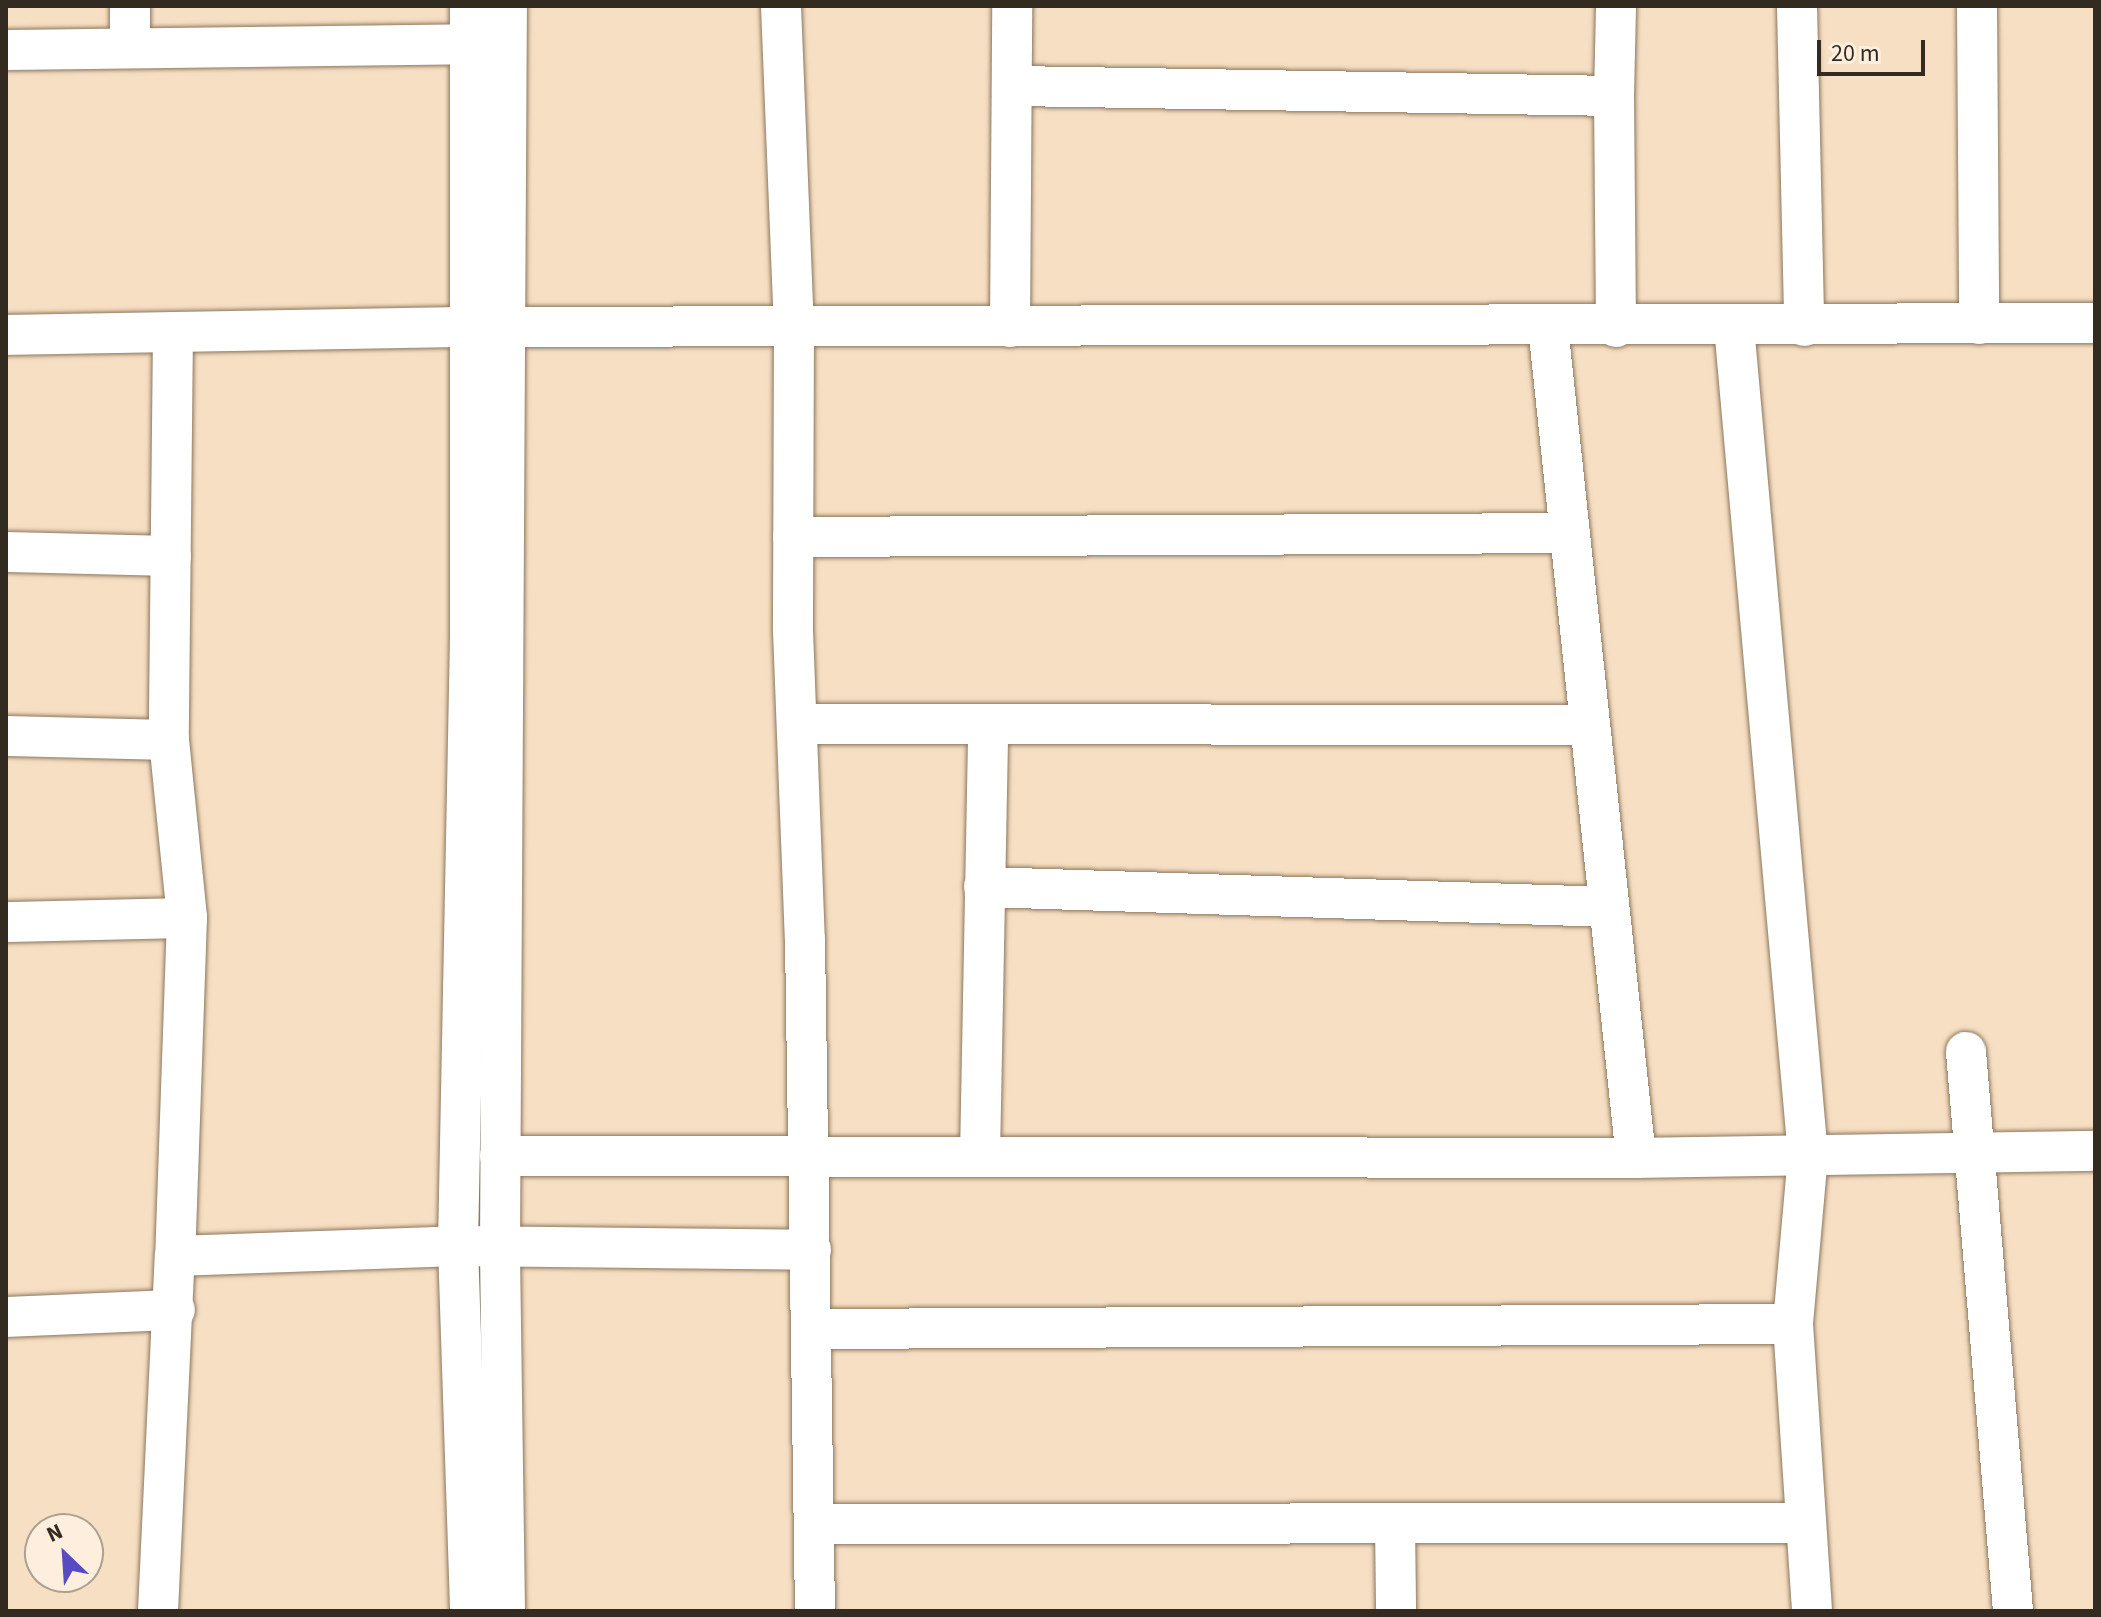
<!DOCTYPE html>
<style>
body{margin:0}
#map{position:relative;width:2101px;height:1617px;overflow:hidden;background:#f7dfc3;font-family:"Source Sans 3",sans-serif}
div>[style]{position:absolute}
.roads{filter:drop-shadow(0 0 2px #8c775e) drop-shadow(0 0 2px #8c775e)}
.minor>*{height:40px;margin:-20px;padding:0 20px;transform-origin:20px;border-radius:20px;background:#fff}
span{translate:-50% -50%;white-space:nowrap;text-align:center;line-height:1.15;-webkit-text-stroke:7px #fdeedd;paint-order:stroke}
.frame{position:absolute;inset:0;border:8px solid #332a20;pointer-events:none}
.north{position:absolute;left:24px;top:1513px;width:80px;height:80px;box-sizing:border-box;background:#fdeedd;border:2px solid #aca091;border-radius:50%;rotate:335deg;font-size:22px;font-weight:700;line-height:32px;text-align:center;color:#332a20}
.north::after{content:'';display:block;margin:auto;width:28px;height:36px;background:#564bc2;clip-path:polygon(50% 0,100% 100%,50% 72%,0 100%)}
.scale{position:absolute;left:1817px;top:40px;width:108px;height:36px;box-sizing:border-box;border:4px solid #332a20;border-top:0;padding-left:10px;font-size:24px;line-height:28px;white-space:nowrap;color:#332a20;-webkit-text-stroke:6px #fdeedd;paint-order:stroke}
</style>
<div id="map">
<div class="roads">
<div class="minor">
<i style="left:470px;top:6px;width:631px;rotate:90deg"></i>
<i style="left:470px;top:637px;width:609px;rotate:91.13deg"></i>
<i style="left:458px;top:1246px;width:365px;rotate:88.1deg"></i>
<i style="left:781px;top:6px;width:321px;rotate:87.7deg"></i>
<i style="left:794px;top:327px;width:304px;rotate:90.2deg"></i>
<i style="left:793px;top:631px;width:308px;rotate:87.8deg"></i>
<i style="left:805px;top:939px;width:672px;rotate:89.15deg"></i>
<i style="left:1797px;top:6px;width:320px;rotate:88.7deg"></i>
<i style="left:1977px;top:6px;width:318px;rotate:89.6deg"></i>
<i style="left:130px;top:48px;width:42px;rotate:-90deg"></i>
<i style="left:6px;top:50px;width:464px;rotate:-0.7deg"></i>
<i style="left:1014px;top:86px;width:600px;rotate:0.95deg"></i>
<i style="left:1614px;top:96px;width:231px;rotate:89.5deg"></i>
<i style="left:1614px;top:96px;width:90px;rotate:-88.7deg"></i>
<i style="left:1734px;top:326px;width:832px;rotate:84.9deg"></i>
<i style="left:1808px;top:1155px;width:170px;rotate:95.1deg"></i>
<i style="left:1010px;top:327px;width:321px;rotate:-89.6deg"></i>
<i style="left:173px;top:332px;width:408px;rotate:90.6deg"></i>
<i style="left:169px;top:740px;width:179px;rotate:84.2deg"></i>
<i style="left:187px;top:918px;width:338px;rotate:92deg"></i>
<i style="left:6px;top:335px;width:463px;rotate:-1deg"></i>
<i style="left:469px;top:327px;width:1626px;rotate:-0.14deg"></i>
<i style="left:793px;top:537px;width:777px;rotate:-0.29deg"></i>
<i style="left:6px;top:552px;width:165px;rotate:1.4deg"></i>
<i style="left:797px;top:724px;width:793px;rotate:0.07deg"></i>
<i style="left:6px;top:736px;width:163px;rotate:1.4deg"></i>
<i style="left:984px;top:887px;width:625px;rotate:1.83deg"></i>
<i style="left:6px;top:922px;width:181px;rotate:-1.3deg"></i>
<i style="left:1966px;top:1052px;width:561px;rotate:85.19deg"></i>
<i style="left:500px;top:1156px;width:1136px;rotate:0.1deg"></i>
<i style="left:1636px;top:1158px;width:836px;rotate:-96.04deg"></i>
<i style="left:980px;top:1156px;width:432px;rotate:-88.9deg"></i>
<i style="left:1636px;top:1158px;width:459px;rotate:-0.9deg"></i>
<i style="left:6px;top:1317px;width:169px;rotate:-2.4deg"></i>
<i style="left:812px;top:1329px;width:981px;rotate:-0.29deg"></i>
<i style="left:1793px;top:1324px;width:288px;rotate:86.2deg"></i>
<i style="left:1395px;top:1523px;width:88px;rotate:89.3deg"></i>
<i style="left:814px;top:1524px;width:992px;rotate:-0.06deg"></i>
<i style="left:158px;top:1611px;width:355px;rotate:-87.3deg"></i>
<i style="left:175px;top:1256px;width:283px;rotate:-2deg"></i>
<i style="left:458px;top:1246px;width:353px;rotate:0.6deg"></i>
<i style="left:505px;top:1611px;width:364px;rotate:-90.8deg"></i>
<i style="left:500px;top:1247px;width:1241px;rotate:-89.68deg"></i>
</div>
</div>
<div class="frame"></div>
<div class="north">N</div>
<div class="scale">20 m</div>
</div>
